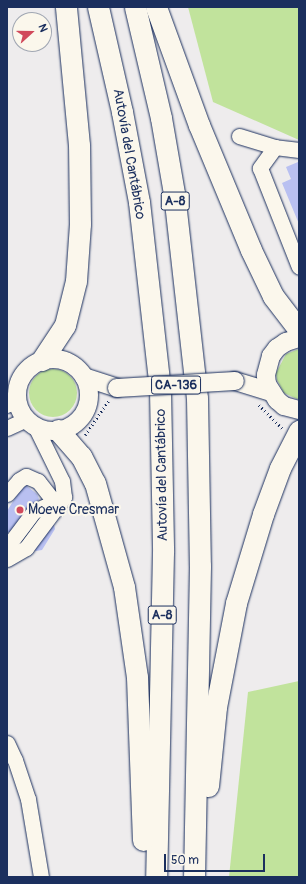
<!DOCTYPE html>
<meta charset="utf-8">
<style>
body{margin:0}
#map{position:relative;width:306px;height:884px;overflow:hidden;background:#eeeced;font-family:Pangolin,sans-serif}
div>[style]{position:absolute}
.green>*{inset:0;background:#c1e39c}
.round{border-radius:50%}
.building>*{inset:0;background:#b9c0f1}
.path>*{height:2.5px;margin-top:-1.25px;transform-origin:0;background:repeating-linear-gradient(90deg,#1b2f5e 0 1px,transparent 0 4px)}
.roads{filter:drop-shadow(0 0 1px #1b2f5e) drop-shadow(0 0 1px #1b2f5e)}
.minor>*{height:15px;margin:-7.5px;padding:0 7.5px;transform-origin:7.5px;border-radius:7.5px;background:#fbf7ec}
.major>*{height:18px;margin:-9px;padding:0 9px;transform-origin:9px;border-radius:9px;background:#fbf7ec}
.major>.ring{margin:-9px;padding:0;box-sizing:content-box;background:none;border:18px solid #fbf7ec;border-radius:50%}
.highway>*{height:21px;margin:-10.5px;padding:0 10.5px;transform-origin:10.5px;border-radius:10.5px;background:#fbf7ec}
.bridges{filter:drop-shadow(0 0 1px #1b2f5e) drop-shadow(0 0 1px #1b2f5e)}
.major-bridge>*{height:18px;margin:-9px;padding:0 9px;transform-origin:9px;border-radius:9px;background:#fbf7ec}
.dots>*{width:11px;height:11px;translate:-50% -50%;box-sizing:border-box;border:2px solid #fbf7ec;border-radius:50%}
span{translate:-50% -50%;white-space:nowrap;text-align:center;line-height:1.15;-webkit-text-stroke:4px #fbf7ec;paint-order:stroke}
.shield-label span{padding:1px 3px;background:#fbf7ec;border:1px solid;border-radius:3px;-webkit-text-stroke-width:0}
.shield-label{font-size:13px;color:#1b2f5e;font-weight:700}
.street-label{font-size:14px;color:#1b2f5e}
.poi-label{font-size:14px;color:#1b2f5e}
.left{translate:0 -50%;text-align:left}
.frame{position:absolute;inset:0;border:8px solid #1b2f5e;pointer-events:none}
.north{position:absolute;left:12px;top:12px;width:40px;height:40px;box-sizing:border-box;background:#fbf7ec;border:1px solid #a1a7b3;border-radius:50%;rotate:69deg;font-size:11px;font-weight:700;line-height:16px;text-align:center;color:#1b2f5e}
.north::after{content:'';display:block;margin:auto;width:14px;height:18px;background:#d1495b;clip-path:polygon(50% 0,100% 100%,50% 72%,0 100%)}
.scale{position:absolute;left:164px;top:854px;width:101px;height:18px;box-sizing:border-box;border:2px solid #1b2f5e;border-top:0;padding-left:5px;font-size:12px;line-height:14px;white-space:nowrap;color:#1b2f5e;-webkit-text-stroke:3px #fbf7ec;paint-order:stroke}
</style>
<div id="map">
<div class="green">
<i style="clip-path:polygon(188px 7px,299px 7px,299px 140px,213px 102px)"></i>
<i style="clip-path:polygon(299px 349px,299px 400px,284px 393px,277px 380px,276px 373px,286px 354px)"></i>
<i class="round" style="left:29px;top:369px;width:48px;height:48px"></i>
<i style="clip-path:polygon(299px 681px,299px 877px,229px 877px,248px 692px)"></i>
</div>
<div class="building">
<i style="clip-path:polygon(298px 162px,299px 165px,299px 224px,282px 183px,291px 179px,286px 167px)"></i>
<i style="clip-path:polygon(24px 484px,37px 494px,39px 499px,33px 509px,54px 525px,55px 529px,42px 550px,36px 551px,7px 531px,7px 511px)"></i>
</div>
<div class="path">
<i style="left:259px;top:405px;width:33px;rotate:45deg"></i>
<i style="left:85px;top:435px;width:42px;rotate:-55.6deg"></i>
</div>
<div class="roads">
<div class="minor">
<i style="left:239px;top:136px;width:38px;rotate:17deg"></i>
<i style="left:299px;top:150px;width:24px;rotate:-173deg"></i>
<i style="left:275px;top:147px;width:26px;rotate:126deg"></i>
<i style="left:260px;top:168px;width:106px;rotate:68.5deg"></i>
<i style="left:7px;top:405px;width:16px;rotate:-50deg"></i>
<i style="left:7px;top:428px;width:21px;rotate:-25deg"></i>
<i style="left:7px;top:494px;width:18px;rotate:-49deg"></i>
<i style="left:19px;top:480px;width:8px;rotate:-30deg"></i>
<i style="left:26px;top:476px;width:13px;rotate:23deg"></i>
<i style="left:38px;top:481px;width:24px;rotate:52deg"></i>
<i style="left:53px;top:500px;width:11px;rotate:-15deg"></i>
<i style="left:7px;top:547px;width:45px;rotate:-53.1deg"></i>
<i style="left:34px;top:511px;width:25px;rotate:-23deg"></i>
<i style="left:7px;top:559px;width:22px;rotate:-30deg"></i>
<i style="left:26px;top:548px;width:64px;rotate:-53.3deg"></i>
<i style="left:64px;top:497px;width:16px;rotate:-97deg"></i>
<i style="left:62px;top:481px;width:61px;rotate:-116.1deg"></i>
<i style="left:7px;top:743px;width:19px;rotate:65deg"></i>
<i style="left:15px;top:760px;width:41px;rotate:71.6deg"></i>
<i style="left:28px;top:799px;width:79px;rotate:80.5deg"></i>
</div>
<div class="major">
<i style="left:299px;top:338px;width:14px;rotate:163deg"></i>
<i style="left:286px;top:342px;width:11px;rotate:146deg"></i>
<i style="left:277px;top:348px;width:10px;rotate:127deg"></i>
<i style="left:271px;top:356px;width:20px;rotate:105deg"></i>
<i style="left:266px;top:375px;width:9px;rotate:84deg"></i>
<i style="left:267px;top:384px;width:19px;rotate:58deg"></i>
<i style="left:277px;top:400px;width:9px;rotate:41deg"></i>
<i style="left:284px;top:406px;width:16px;rotate:15deg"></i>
<i class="ring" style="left:17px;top:359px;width:54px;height:54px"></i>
<i style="left:84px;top:377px;width:35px;rotate:18deg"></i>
<i style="left:235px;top:381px;width:38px;rotate:17deg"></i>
</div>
<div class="highway">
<i style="left:98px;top:7px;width:108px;rotate:77.1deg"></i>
<i style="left:122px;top:112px;width:92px;rotate:79.3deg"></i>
<i style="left:139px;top:202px;width:189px;rotate:83.6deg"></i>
<i style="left:160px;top:390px;width:162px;rotate:88.9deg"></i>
<i style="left:163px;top:552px;width:325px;rotate:91.2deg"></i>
<i style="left:135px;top:7px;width:114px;rotate:76.8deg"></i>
<i style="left:161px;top:118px;width:76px;rotate:80.2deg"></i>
<i style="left:174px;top:193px;width:206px;rotate:83.6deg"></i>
<i style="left:197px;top:398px;width:168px;rotate:89deg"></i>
<i style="left:200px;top:566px;width:311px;rotate:91.1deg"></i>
<i style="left:156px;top:7px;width:126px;rotate:70deg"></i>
<i style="left:199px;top:125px;width:135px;rotate:67.4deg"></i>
<i style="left:251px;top:250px;width:51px;rotate:64.4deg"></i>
<i style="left:273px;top:296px;width:43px;rotate:52.6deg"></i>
<i style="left:42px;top:360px;width:42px;rotate:-56.7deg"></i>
<i style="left:65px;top:325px;width:45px;rotate:-76deg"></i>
<i style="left:76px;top:281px;width:57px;rotate:-86deg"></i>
<i style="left:80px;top:224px;width:79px;rotate:-90.7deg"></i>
<i style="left:79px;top:145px;width:139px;rotate:-95.4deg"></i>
<i style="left:58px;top:430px;width:35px;rotate:49deg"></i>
<i style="left:81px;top:456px;width:30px;rotate:63deg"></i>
<i style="left:95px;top:483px;width:108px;rotate:74.4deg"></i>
<i style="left:124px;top:587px;width:91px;rotate:81.8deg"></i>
<i style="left:137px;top:677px;width:163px;rotate:87.9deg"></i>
<i style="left:208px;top:786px;width:79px;rotate:-84.2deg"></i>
<i style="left:216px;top:707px;width:106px;rotate:-79.1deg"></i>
<i style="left:236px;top:603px;width:93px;rotate:-73.1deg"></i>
<i style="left:263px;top:514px;width:49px;rotate:-69.7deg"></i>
<i style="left:280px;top:468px;width:42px;rotate:-62.8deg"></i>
</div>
</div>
<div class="bridges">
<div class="major-bridge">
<i style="left:117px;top:388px;width:118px;rotate:-3.4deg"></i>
</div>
</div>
<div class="dots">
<i style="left:20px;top:510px;background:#d1495b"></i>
</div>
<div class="shield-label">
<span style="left:175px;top:201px">A-8</span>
<span style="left:176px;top:385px">CA-136</span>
<span style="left:162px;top:615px">A-8</span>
</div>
<div class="street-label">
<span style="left:129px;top:154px;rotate:80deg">Autovía del Cantábrico</span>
<span style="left:162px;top:475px;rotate:-91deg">Autovía del Cantábrico</span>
</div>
<div class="poi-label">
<span class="left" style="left:28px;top:510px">Moeve Cresmar</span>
</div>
<div class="frame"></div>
<div class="north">N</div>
<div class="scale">50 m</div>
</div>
